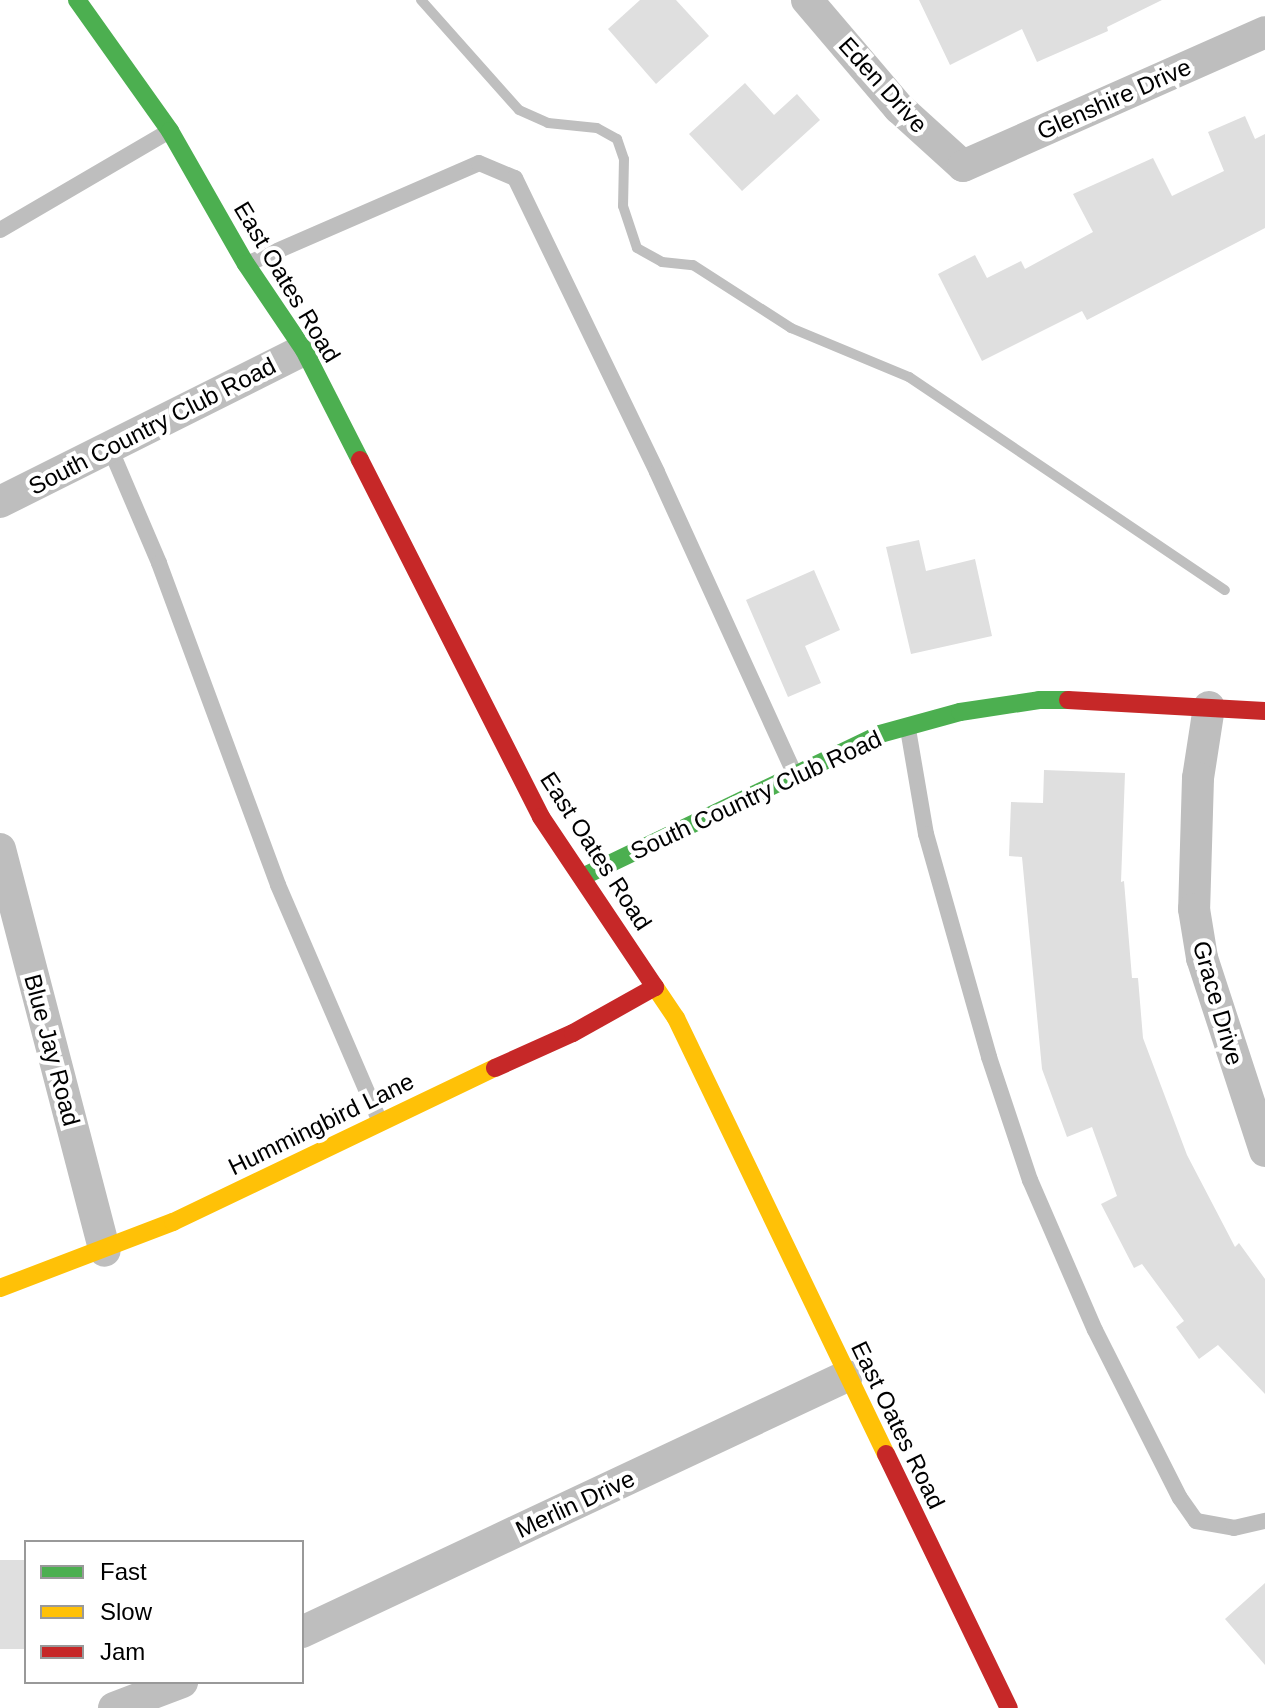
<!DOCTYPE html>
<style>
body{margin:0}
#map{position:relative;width:1265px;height:1708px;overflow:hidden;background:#fff;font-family:Arial,sans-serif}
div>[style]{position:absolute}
.stream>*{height:10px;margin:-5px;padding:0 5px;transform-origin:5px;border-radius:5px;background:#bfbfbf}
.building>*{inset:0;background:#dfdfdf;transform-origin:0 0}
.lane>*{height:16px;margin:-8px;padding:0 8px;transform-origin:8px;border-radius:8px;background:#bebebe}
.street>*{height:32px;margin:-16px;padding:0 16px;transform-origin:16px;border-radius:16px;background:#bebebe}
.fast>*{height:18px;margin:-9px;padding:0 9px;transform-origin:9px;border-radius:9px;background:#4caf50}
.slow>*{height:18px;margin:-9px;padding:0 9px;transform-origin:9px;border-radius:9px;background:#ffc107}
.jam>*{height:18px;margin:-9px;padding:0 9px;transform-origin:9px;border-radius:9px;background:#c62828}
span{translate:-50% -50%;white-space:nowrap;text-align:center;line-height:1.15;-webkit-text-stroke:8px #fff;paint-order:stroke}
.street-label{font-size:24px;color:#000}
.legend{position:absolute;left:24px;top:1540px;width:280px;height:144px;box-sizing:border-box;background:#fff;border:2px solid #999;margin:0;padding:10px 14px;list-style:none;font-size:24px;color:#000}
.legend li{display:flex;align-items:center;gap:16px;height:40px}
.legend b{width:40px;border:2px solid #999}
</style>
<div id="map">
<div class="stream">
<i style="left:421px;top:0;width:147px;rotate:48.3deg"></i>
<i style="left:519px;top:110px;width:32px;rotate:24deg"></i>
<i style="left:548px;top:123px;width:49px;rotate:5.8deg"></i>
<i style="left:597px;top:128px;width:23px;rotate:29deg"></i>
<i style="left:617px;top:139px;width:21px;rotate:71deg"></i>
<i style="left:624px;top:159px;width:47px;rotate:91.2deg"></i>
<i style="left:623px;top:206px;width:44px;rotate:71.6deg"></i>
<i style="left:637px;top:248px;width:29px;rotate:29deg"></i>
<i style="left:662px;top:262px;width:31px;rotate:6deg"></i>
<i style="left:693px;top:265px;width:117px;rotate:32.7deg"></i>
<i style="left:791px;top:328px;width:128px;rotate:22.6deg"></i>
<i style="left:909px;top:377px;width:381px;rotate:34deg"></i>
</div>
<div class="building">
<i style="clip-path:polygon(640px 0,676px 0,709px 36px,656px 84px,608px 29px)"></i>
<i style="clip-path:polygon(919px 0,1162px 0,1107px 27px,1108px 31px,1037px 62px,1022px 29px,950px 65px)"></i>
<i style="clip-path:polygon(745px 83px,774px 115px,797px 94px,820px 120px,742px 191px,689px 134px)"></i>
<i style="clip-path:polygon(1245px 116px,1255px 139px,1265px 134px,1265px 228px,1087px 320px,1082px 311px,982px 361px,938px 274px,975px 255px,987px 278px,1021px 261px,1025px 269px,1093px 232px,1073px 194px,1153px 158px,1172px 196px,1224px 171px,1208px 132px)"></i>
<i style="clip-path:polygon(919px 540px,926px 571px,975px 559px,992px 636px,911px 654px,886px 547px)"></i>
<i style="clip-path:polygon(814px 570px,840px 630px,805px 646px,821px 683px,788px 697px,746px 600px)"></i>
<i style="clip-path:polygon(1044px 770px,1125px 773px,1121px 882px,1124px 881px,1132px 978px,1138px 978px,1143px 1038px,1187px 1155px,1235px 1247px,1239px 1243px,1265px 1279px,1265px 1394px,1218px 1345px,1199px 1359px,1176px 1327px,1184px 1321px,1142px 1264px,1134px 1268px,1101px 1204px,1117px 1196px,1092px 1127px,1067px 1137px,1042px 1069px,1022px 857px,1009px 856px,1011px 802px,1043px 803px)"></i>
<i style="left:26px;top:1560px;width:89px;height:27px;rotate:90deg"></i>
<i style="clip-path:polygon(1265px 1583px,1265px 1665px,1225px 1619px)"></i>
</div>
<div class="lane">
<i style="left:0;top:230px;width:194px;rotate:-30.3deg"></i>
<i style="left:247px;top:264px;width:253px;rotate:-23.5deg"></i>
<i style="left:479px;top:163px;width:39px;rotate:23deg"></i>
<i style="left:515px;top:178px;width:326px;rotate:64.2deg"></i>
<i style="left:657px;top:472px;width:331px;rotate:65.5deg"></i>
<i style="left:110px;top:448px;width:125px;rotate:66.9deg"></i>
<i style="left:159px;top:563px;width:343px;rotate:69.7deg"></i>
<i style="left:278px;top:885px;width:256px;rotate:66.7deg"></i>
<i style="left:908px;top:729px;width:107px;rotate:80.3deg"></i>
<i style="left:926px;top:834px;width:232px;rotate:74.2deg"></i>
<i style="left:989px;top:1057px;width:130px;rotate:71.6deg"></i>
<i style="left:1030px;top:1180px;width:163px;rotate:66.6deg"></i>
<i style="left:1095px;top:1330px;width:188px;rotate:63.2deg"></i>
<i style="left:1180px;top:1498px;width:28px;rotate:55deg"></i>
<i style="left:1196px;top:1521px;width:39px;rotate:10deg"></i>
<i style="left:1234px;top:1528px;width:32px;rotate:-13deg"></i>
</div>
<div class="street">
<i style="left:807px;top:0;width:142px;rotate:49.6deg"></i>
<i style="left:899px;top:108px;width:86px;rotate:42.2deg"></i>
<i style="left:963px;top:166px;width:330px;rotate:-23.9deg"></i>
<i style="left:0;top:502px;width:340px;rotate:-26.6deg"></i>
<i style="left:1209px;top:707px;width:72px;rotate:98.8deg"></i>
<i style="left:1198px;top:778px;width:131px;rotate:91.7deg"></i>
<i style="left:1194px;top:909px;width:50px;rotate:80.7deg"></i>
<i style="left:1202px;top:958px;width:203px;rotate:71.9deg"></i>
<i style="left:0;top:849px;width:415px;rotate:75.4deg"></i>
<i style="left:302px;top:1632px;width:602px;rotate:-25.16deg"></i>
<i style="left:114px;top:1708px;width:73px;rotate:-20.9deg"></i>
</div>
<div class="fast">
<i style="left:77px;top:0;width:161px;rotate:54.6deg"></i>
<i style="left:170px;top:131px;width:153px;rotate:60.3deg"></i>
<i style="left:246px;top:264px;width:104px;rotate:56deg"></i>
<i style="left:304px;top:350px;width:123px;rotate:63deg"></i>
<i style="left:582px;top:877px;width:331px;rotate:-25.6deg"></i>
<i style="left:880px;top:734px;width:83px;rotate:-15.4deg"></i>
<i style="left:960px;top:712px;width:80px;rotate:-8.6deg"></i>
<i style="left:1039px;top:700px;width:29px"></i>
</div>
<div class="slow">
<i style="left:655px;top:987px;width:37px;rotate:56deg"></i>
<i style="left:676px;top:1018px;width:484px;rotate:64.3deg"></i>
<i style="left:0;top:1288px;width:185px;rotate:-20.9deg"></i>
<i style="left:173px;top:1222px;width:357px;rotate:-25.6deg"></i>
</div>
<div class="jam">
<i style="left:360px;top:460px;width:400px;rotate:63.1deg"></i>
<i style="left:541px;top:817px;width:205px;rotate:56.2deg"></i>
<i style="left:1068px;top:700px;width:197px;rotate:3.2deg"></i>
<i style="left:495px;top:1068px;width:85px;rotate:-24.2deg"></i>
<i style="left:573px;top:1033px;width:94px;rotate:-29.3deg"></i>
<i style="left:886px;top:1454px;width:282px;rotate:64.2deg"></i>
</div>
<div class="street-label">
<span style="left:883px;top:85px;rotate:48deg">Eden Drive</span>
<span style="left:1114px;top:99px;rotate:-24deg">Glenshire Drive</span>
<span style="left:287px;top:282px;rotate:59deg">East Oates Road</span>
<span style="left:152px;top:426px;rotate:-27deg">South Country Club Road</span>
<span style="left:756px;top:795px;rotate:-25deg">South Country Club Road</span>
<span style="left:596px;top:851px;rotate:57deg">East Oates Road</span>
<span style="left:1218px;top:1003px;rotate:74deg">Grace Drive</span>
<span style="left:52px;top:1050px;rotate:75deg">Blue Jay Road</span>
<span style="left:321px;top:1124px;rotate:-26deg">Hummingbird Lane</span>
<span style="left:898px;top:1425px;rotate:64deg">East Oates Road</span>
<span style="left:575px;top:1504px;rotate:-25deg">Merlin Drive</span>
</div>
<ul class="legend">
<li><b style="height:10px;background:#4caf50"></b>Fast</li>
<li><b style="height:10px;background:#ffc107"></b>Slow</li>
<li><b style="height:10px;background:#c62828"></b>Jam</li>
</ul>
</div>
